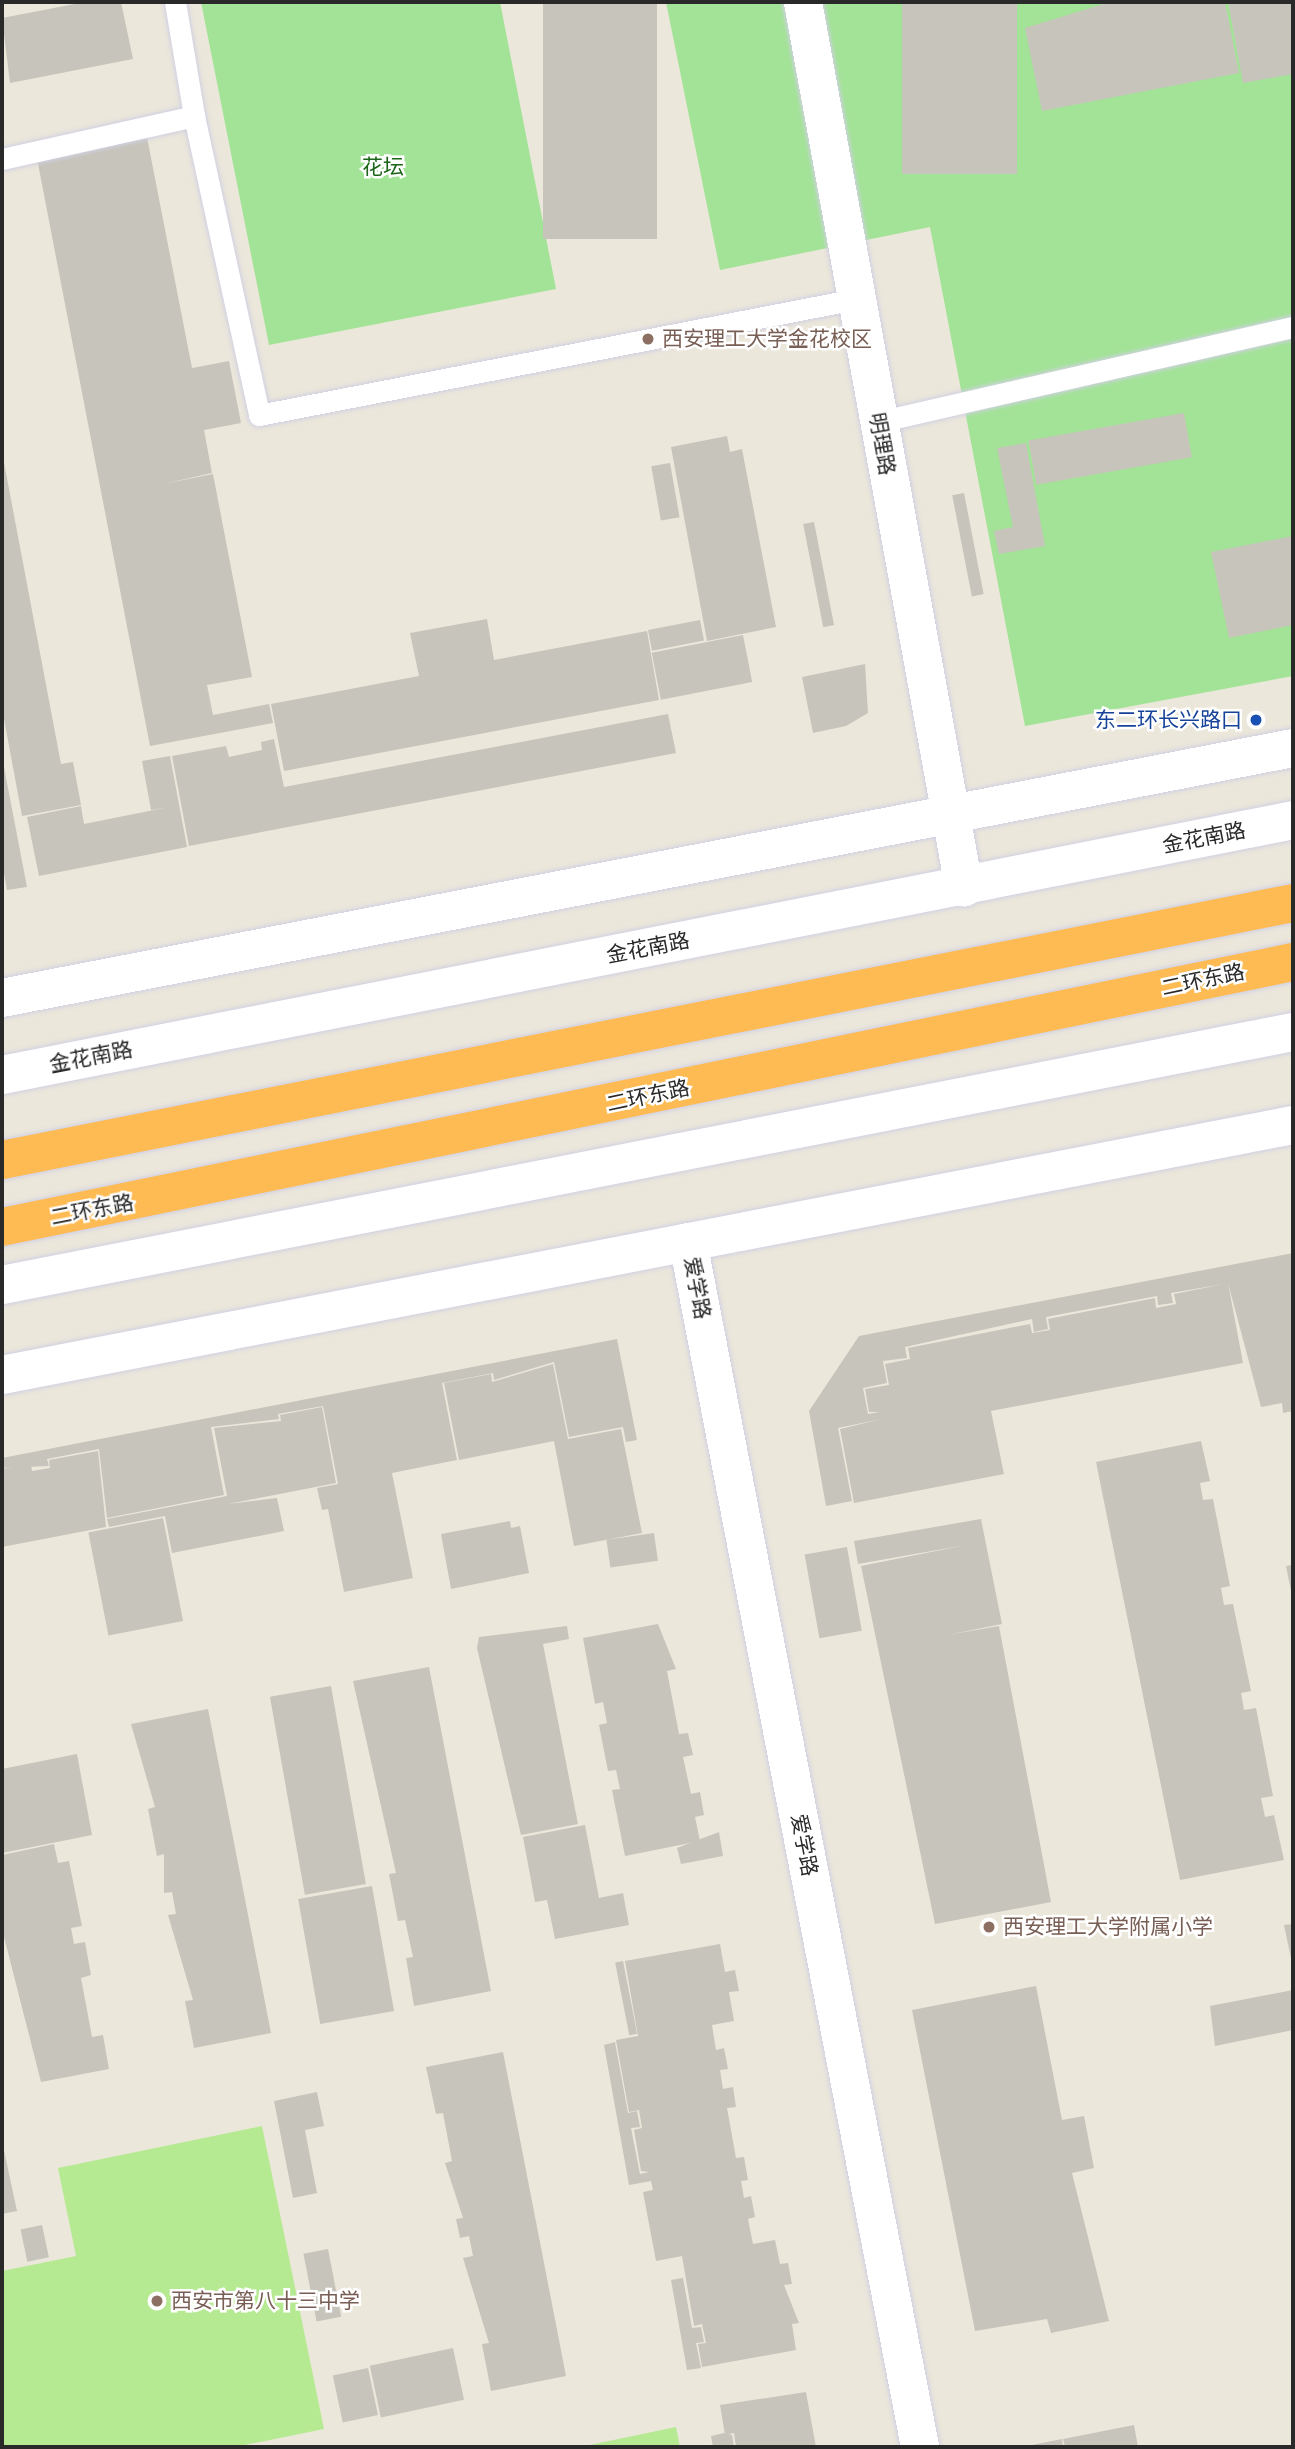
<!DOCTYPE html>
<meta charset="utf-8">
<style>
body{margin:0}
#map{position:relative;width:1295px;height:2449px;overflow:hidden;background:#ece7db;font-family:Roboto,"Noto Sans SC",sans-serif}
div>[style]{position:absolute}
.green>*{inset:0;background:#a3e397}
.pitch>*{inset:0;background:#b6ea92}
.building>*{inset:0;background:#c7c4bb;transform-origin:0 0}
.roads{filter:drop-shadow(0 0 2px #d0d0e2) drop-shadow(0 0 2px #d0d0e2)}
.lane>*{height:21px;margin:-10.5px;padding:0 10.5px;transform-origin:10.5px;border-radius:10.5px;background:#fff}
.street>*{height:38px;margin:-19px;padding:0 19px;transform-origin:19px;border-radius:19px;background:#fff}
.secondary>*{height:38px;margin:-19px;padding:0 19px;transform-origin:19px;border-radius:19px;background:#fff}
.highway>*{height:38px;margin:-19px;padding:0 19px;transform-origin:19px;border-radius:19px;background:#ffbb53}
.dots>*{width:19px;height:19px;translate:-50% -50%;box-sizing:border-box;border:4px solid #fff;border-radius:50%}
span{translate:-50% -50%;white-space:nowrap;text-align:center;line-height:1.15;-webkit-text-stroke:5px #fff;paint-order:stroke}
.park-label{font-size:21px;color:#1c6619}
.education-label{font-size:21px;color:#785e54}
.left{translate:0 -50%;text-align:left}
.street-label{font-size:21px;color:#292929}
.transit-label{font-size:21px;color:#164399}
.right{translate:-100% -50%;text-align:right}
.frame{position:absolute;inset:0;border:4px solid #292929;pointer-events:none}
</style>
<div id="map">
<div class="green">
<i style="clip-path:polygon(201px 2px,500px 2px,556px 289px,269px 345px)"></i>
<i style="clip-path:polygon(666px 2px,1293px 2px,1293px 676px,1025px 726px,930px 227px,720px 270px)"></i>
</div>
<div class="pitch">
<i style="clip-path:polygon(262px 2126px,324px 2429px,235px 2447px,2px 2447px,2px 2271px,76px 2256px,58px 2168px)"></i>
<i style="clip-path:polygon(676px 2427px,680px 2447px,580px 2447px)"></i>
</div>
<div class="building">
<i style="clip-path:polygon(85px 2px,121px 2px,133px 59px,10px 83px,2px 18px)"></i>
<i style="left:543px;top:2px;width:114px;height:237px"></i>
<i style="left:902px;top:2px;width:115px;height:172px"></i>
<i style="clip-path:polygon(1110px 2px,1225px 2px,1239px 73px,1042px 111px,1025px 28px)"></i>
<i style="clip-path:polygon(1228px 2px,1293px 2px,1293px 74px,1243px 83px)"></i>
<i style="clip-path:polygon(145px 127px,192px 368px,229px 361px,241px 423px,204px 430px,212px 473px,163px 484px,213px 474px,252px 677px,207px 685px,213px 715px,269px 704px,273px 723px,150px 746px,35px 148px)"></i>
<i style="left:1184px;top:413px;width:45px;height:158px;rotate:80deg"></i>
<i style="clip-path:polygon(727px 436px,730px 452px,742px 449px,776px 627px,707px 641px,671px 447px)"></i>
<i style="clip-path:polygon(1026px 443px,1045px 546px,999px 554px,994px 531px,1013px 527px,997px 448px)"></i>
<i style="clip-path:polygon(3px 457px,61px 764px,73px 762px,81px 805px,22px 816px,2px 708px)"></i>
<i style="left:670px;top:463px;width:55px;height:19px;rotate:80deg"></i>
<i style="left:964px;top:493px;width:103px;height:12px;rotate:79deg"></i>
<i style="left:814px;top:522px;width:105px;height:11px;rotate:79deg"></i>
<i style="clip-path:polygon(1293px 536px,1293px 625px,1229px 638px,1211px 552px)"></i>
<i style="clip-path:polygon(487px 619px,494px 660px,647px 631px,659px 700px,284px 771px,271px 704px,419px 676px,410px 633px)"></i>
<i style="left:700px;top:620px;width:21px;height:53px;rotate:79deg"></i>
<i style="left:743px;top:635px;width:48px;height:93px;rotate:79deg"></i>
<i style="clip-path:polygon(865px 664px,868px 713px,846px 726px,813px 733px,802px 677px)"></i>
<i style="clip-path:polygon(668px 714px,676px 753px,189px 846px,172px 756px,226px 746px,229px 757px,262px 750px,261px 742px,274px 739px,284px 787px)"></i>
<i style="clip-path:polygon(170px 756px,187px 847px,39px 876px,27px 817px,81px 806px,84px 824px,169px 807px,151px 810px,142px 761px)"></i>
<i style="clip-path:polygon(3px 762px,27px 887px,7px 890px,2px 862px)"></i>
<i style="clip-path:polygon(evenodd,1293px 1253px,1293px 1411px,1283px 1413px,1282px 1403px,1261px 1407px,1228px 1283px,1243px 1363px,991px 1411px,1004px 1474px,854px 1503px,840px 1429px,882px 1419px,838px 1428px,852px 1501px,826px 1506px,809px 1411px,859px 1336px,1293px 1253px,1224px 1284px,1174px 1294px,1176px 1304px,1156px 1308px,1155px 1298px,1048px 1319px,1050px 1330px,1032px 1333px,1030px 1324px,908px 1348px,910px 1359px,885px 1364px,889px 1385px,865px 1389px,869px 1412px,880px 1412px,868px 1414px,863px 1388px,887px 1383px,883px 1361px,907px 1358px,905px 1347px,1032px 1319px,1034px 1332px,1048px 1329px,1046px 1317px,1157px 1296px,1158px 1305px,1173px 1303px,1171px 1293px,1224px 1284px)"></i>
<i style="clip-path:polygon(617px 1339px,637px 1440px,626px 1442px,623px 1427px,569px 1437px,554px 1362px,494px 1380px,493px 1373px,442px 1383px,457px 1460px,392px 1473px,413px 1578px,344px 1592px,328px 1509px,322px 1510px,317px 1488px,338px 1484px,323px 1406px,278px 1414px,279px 1419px,211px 1427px,224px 1495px,107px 1518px,99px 1449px,47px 1459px,49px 1466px,2px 1468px,2px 1458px)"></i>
<i style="clip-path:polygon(553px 1364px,568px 1439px,621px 1429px,642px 1533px,574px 1546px,554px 1441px,459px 1460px,444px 1383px,491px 1374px,492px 1382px)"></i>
<i style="clip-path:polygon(322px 1407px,336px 1483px,228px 1504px,277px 1498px,284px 1531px,172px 1553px,165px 1516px,109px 1527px,107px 1519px,227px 1496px,214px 1428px,281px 1421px,280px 1415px)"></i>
<i style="clip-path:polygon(1201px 1441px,1210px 1481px,1200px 1483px,1203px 1500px,1213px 1499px,1230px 1586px,1221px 1588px,1224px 1605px,1233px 1604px,1251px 1691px,1241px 1693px,1244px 1710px,1256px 1708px,1273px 1796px,1261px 1798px,1265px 1817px,1274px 1815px,1284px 1860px,1180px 1880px,1096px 1462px)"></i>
<i style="clip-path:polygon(98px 1451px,106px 1527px,2px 1547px,2px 1469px,31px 1464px,32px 1471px,50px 1468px,49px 1460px)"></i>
<i style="left:163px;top:1518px;width:105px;height:76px;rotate:79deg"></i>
<i style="clip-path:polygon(981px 1519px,1002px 1624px,947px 1635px,999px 1626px,1051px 1902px,935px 1924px,861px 1566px,966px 1545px,858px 1564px,854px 1541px)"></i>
<i style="clip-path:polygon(510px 1521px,511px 1528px,520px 1526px,529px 1573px,451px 1589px,441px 1534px)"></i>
<i style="left:654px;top:1533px;width:28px;height:48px;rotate:82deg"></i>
<i style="left:847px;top:1547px;width:85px;height:43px;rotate:80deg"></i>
<i style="clip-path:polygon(1293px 1565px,1293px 1596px,1292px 1596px,1286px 1566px)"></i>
<i style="clip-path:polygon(658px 1624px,676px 1669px,667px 1671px,679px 1734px,688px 1733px,693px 1755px,683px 1757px,691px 1794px,700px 1792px,704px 1815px,695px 1817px,700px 1841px,625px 1856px,612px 1790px,620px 1789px,616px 1770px,608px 1771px,599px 1725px,607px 1723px,603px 1702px,595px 1704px,583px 1638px)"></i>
<i style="clip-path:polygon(567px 1626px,569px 1639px,543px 1644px,578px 1824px,521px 1835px,477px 1648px,479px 1637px)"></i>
<i style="clip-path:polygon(429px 1667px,491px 1991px,414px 2006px,406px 1958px,413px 1957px,405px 1920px,398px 1921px,389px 1874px,396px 1873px,353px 1681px)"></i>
<i style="left:331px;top:1686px;width:201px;height:62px;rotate:80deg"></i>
<i style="clip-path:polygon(208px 1709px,271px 2033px,194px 2048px,185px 2001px,193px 2000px,168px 1915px,176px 1914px,172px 1892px,164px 1893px,164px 1854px,157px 1856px,148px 1809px,155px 1807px,131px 1724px)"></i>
<i style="clip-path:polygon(77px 1754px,92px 1835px,2px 1853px,2px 1769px)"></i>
<i style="clip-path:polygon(585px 1825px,599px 1898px,623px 1893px,629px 1925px,555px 1939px,547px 1900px,535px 1902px,523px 1837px)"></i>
<i style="clip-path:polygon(719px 1832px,723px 1856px,681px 1864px,677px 1848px)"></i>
<i style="clip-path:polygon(54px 1844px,58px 1863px,69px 1861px,82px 1926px,71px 1928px,74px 1944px,85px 1942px,91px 1975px,81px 1978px,92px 2037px,103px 2035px,109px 2069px,41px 2082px,2px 1929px,2px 1855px)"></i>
<i style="left:372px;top:1886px;width:127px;height:75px;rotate:80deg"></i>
<i style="clip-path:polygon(1293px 1924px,1293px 1963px,1292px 1963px,1284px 1925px)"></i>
<i style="clip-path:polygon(720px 1944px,725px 1972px,735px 1970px,739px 1991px,729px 1992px,734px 2021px,712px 2025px,716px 2050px,724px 2048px,728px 2069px,720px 2070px,723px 2089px,733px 2087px,736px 2107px,727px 2108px,736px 2158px,744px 2157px,748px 2180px,741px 2181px,744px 2198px,751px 2196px,755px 2217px,748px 2219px,753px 2244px,775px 2240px,780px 2264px,788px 2263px,792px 2284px,784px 2285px,799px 2323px,792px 2324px,796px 2350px,702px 2367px,698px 2344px,706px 2343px,702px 2324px,694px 2326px,682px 2256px,656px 2261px,643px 2192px,653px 2190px,651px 2181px,629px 2185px,604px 2045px,615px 2042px,628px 2113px,637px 2111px,640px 2127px,631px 2128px,640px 2174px,649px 2172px,641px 2171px,634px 2130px,642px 2128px,639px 2110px,629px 2112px,616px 2040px,638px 2036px,625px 1961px)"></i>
<i style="left:623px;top:1961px;width:74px;height:8px;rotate:79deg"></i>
<i style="clip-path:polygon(1036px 1986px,1062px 2120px,1084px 2116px,1094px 2168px,1072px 2173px,1109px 2321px,1051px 2333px,1047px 2319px,975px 2331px,912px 2010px)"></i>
<i style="clip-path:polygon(1293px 1990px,1293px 2030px,1215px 2046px,1210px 2006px)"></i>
<i style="clip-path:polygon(503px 2052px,566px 2376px,491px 2391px,482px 2344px,489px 2343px,463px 2258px,473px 2256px,469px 2236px,460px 2238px,456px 2219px,463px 2218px,445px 2163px,452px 2161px,443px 2113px,436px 2114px,426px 2067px)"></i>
<i style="clip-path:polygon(317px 2092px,324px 2126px,305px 2130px,317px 2193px,293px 2198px,274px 2101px)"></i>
<i style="clip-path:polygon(2px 2141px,17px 2211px,2px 2214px)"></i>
<i style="left:42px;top:2225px;width:33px;height:22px;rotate:78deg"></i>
<i style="left:328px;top:2249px;width:69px;height:25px;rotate:79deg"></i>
<i style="clip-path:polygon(683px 2278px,692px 2328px,701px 2327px,704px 2342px,696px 2343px,701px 2368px,687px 2370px,671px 2280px)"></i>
<i style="left:453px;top:2348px;width:53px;height:85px;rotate:78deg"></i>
<i style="left:368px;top:2368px;width:48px;height:36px;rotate:78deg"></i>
<i style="clip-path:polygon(806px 2392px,816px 2447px,736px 2447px,734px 2433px,725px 2435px,720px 2405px)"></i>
<i style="clip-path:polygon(1134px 2425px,1138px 2447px,1065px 2447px,1063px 2439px)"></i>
<i style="clip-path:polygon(724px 2433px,732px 2435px,734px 2447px,713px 2447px,711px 2436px)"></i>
<i style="clip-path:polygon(1062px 2439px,1063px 2447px,1027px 2447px,1027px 2446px)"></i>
</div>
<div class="roads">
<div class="lane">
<i style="left:175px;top:2px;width:116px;rotate:80.5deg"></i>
<i style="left:2px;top:159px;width:197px;rotate:-12.6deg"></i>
<i style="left:194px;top:116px;width:306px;rotate:77.7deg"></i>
<i style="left:259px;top:415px;width:608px;rotate:-11deg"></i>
<i style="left:878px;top:422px;width:426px;rotate:-12.9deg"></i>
</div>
<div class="street">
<i style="left:803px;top:2px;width:900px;rotate:79.69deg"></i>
<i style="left:2px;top:998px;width:1315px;rotate:-10.96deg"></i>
<i style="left:2px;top:1375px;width:1315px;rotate:-10.96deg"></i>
</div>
<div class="secondary">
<i style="left:2px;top:1075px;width:1316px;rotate:-11.17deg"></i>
<i style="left:688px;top:1242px;width:1227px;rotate:79.1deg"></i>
<i style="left:2px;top:1285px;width:1316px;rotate:-11.09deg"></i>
</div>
<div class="highway">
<i style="left:2px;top:1160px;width:1316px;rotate:-11.26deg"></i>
<i style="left:2px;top:1227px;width:1318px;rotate:-11.6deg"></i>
</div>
</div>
<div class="dots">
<i style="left:648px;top:339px;background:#8d6e63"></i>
<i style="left:1256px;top:720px;background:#1a4fb4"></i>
<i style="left:989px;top:1927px;background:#8d6e63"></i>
<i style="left:157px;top:2301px;background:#8d6e63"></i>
</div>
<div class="park-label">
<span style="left:383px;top:167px">花坛</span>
</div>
<div class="education-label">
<span class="left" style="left:662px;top:339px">西安理工大学金花校区</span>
<span class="left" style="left:1003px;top:1927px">西安理工大学附属小学</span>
<span class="left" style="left:171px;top:2301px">西安市第八十三中学</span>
</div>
<div class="street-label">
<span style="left:882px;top:444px;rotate:80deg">明理路</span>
<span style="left:1204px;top:838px;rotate:-11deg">金花南路</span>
<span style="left:648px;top:948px;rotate:-11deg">金花南路</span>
<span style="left:1203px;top:980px;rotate:-12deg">二环东路</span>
<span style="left:91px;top:1057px;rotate:-11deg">金花南路</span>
<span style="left:648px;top:1096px;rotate:-12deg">二环东路</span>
<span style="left:92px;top:1210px;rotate:-11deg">二环东路</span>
<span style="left:697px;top:1288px;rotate:79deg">爱学路</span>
<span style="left:804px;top:1845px;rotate:79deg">爱学路</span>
</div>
<div class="transit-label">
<span class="right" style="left:1242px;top:720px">东二环长兴路口</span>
</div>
<div class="frame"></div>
</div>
